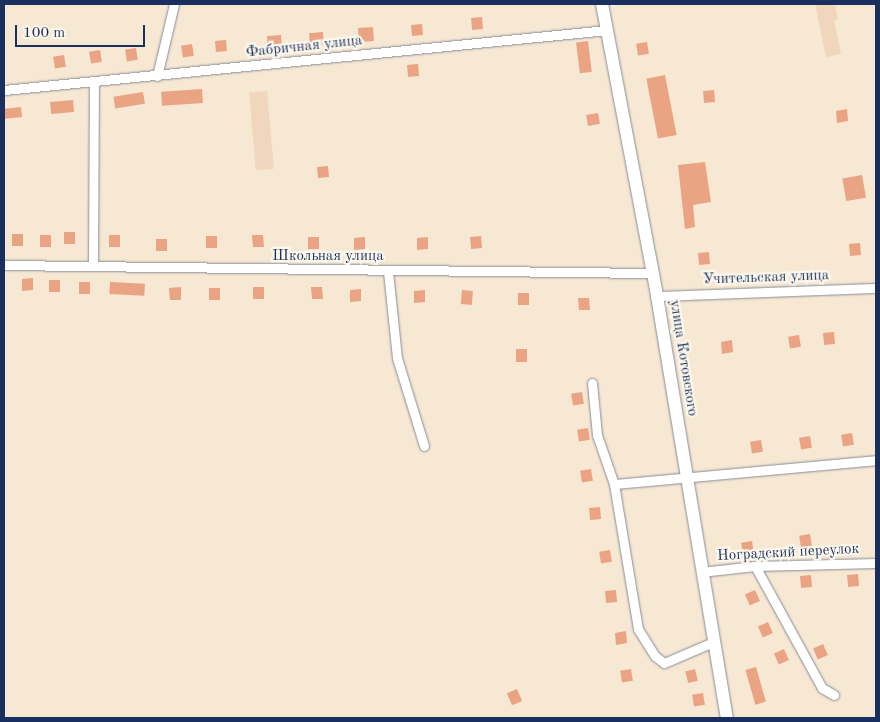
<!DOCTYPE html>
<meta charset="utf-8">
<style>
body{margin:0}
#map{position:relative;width:880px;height:722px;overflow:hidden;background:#f6e8d3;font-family:"Old Standard TT",serif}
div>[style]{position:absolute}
.built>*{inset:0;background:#f0d6bc;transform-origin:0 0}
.building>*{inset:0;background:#eaa383;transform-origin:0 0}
.roads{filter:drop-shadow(0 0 1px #888c98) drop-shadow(0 0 1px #888c98)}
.street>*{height:9px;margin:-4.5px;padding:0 4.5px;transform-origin:4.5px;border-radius:4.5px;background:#fff}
.secondary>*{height:12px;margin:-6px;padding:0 6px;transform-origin:6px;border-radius:6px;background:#fff}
span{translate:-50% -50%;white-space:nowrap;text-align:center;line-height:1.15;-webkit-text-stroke:4.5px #fbf7ec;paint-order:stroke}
.street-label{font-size:15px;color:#1b2f5e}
.frame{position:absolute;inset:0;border:5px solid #1b2f5e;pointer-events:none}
.scale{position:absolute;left:15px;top:25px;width:130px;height:22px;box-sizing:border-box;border:2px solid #1b2f5e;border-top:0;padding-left:6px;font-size:15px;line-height:18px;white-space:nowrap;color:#1b2f5e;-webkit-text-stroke:4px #fbf7ec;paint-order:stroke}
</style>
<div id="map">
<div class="built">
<i style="clip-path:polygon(815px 4px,835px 4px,838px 19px,834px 20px,841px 54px,826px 57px)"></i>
<i style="left:267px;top:91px;width:78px;height:18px;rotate:85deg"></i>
</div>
<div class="building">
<i style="left:482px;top:17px;width:12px;height:11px;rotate:85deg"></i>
<i style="left:422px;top:24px;width:11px;height:11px;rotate:85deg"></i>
<i style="left:373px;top:27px;width:14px;height:15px;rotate:86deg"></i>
<i style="left:323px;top:32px;width:12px;height:14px;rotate:85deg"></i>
<i style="left:281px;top:35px;width:14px;height:14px;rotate:86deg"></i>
<i style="left:226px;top:40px;width:11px;height:11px;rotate:85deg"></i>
<i style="left:588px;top:41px;width:31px;height:12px;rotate:83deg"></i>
<i style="left:647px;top:42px;width:12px;height:11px;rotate:81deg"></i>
<i style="left:192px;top:44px;width:12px;height:11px;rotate:81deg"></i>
<i style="left:136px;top:48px;width:12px;height:11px;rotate:81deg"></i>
<i style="left:100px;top:50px;width:12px;height:11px;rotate:81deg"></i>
<i style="left:64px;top:55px;width:12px;height:11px;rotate:81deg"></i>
<i style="left:418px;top:64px;width:12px;height:11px;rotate:85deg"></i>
<i style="left:665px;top:75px;width:61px;height:19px;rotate:79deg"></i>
<i style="left:202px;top:89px;width:14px;height:41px;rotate:86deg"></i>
<i style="left:714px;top:90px;width:12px;height:11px;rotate:85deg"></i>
<i style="left:143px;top:92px;width:12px;height:30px;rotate:81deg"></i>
<i style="left:73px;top:100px;width:12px;height:23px;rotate:85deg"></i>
<i style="left:21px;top:107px;width:10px;height:17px;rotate:84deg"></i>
<i style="clip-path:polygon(847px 109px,848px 121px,837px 123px,836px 111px)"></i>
<i style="left:598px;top:113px;width:11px;height:12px;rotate:80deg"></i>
<i style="clip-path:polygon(705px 162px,711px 202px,693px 205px,695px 227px,685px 229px,678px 165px)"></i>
<i style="left:328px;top:166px;width:11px;height:11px;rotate:85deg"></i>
<i style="left:862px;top:175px;width:23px;height:20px;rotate:80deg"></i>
<i style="left:64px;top:232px;width:11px;height:12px"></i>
<i style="left:12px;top:234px;width:11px;height:12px"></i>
<i style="left:40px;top:235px;width:11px;height:12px"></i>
<i style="left:109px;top:235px;width:11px;height:12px"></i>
<i style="clip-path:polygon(252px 235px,263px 235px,264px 247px,253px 247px)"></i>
<i style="left:206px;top:236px;width:11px;height:12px"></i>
<i style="left:481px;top:236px;width:12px;height:11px;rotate:85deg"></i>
<i style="left:308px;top:237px;width:11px;height:12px"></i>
<i style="clip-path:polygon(365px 237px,365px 249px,354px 250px,354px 238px)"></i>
<i style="clip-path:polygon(428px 237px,428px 249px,417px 250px,417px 238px)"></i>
<i style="left:156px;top:239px;width:11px;height:12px"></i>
<i style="left:860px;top:243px;width:12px;height:11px;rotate:85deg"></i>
<i style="left:709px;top:252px;width:12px;height:11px;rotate:85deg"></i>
<i style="clip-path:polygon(33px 278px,33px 290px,22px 291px,22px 279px)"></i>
<i style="left:49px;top:280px;width:11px;height:12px"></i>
<i style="left:79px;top:282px;width:11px;height:12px"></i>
<i style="left:110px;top:282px;width:35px;height:12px;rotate:3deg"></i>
<i style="clip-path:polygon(181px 287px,181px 300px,170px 300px,169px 288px)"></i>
<i style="left:253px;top:287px;width:11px;height:12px"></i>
<i style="clip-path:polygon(311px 287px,322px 287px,323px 299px,312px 299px)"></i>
<i style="left:209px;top:288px;width:11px;height:12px"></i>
<i style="clip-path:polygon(361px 289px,361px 301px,350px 302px,350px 290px)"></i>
<i style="clip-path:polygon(425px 290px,425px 302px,414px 303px,414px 291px)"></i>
<i style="left:462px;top:290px;width:11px;height:14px;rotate:5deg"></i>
<i style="left:518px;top:293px;width:11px;height:12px"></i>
<i style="clip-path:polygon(578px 298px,589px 298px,590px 310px,579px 310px)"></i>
<i style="left:834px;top:332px;width:12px;height:11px;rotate:85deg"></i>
<i style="left:799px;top:335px;width:12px;height:11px;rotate:81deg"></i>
<i style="clip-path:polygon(732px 340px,733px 352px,722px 354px,721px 342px)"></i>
<i style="left:527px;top:349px;width:13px;height:11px;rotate:90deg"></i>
<i style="left:582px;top:392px;width:12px;height:11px;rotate:81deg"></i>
<i style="left:588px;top:428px;width:12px;height:11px;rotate:81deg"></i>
<i style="left:852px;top:433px;width:12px;height:11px;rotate:81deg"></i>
<i style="left:810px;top:436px;width:12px;height:11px;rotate:81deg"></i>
<i style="left:761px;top:440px;width:12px;height:11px;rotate:81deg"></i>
<i style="left:591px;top:469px;width:12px;height:11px;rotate:81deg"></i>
<i style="left:600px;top:507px;width:12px;height:11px;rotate:85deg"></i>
<i style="left:810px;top:534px;width:12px;height:11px;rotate:81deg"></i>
<i style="left:752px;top:541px;width:12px;height:11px;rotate:81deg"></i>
<i style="left:610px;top:550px;width:12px;height:11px;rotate:81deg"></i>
<i style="left:858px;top:574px;width:12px;height:11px;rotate:85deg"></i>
<i style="left:811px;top:575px;width:12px;height:11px;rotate:85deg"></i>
<i style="left:616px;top:590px;width:12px;height:11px;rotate:85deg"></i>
<i style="left:755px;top:590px;width:12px;height:11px;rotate:66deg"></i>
<i style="left:768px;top:622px;width:12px;height:11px;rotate:66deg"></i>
<i style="clip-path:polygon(626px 631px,627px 643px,616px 645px,615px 633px)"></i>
<i style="left:823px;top:644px;width:12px;height:11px;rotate:66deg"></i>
<i style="left:784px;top:649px;width:12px;height:11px;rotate:66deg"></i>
<i style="left:756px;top:667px;width:36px;height:11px;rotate:74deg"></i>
<i style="left:631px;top:669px;width:12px;height:11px;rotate:81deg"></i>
<i style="left:695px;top:669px;width:12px;height:10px;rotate:76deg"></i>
<i style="left:517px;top:689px;width:13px;height:11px;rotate:67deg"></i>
<i style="left:703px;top:693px;width:12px;height:11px;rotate:81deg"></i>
</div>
<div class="roads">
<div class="street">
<i style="left:157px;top:76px;width:74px;rotate:-76.7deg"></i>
<i style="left:4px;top:90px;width:606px;rotate:-5.68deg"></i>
<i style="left:4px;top:265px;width:648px;rotate:0.71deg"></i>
<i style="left:93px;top:265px;width:182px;rotate:-89.7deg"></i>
<i style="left:388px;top:271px;width:87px;rotate:84.1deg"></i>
<i style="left:397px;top:358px;width:92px;rotate:72.9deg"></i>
<i style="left:657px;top:296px;width:219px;rotate:-2.1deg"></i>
<i style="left:592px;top:383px;width:52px;rotate:84.5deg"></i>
<i style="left:597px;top:435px;width:52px;rotate:70.9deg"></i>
<i style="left:614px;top:484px;width:147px;rotate:80.6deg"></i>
<i style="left:638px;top:629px;width:32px;rotate:58deg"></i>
<i style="left:655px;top:656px;width:11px;rotate:38deg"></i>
<i style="left:664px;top:663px;width:53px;rotate:-23.2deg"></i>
<i style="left:614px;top:484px;width:263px;rotate:-5.2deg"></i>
<i style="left:755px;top:566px;width:139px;rotate:61.2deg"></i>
<i style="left:822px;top:688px;width:14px;rotate:30deg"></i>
<i style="left:701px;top:572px;width:54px;rotate:-6.3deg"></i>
<i style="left:755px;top:566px;width:121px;rotate:-1.4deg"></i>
</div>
<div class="secondary">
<i style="left:602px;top:4px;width:297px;rotate:79.3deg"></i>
<i style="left:657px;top:296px;width:428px;rotate:80.6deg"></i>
</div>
</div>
<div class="street-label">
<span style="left:304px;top:47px;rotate:-6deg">Фабричная улица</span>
<span style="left:328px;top:257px">Школьная улица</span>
<span style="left:766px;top:278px;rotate:-2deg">Учительская улица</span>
<span style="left:683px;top:358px;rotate:81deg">улица Котовского</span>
<span style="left:788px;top:553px;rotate:-3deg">Ноградский переулок</span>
</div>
<div class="frame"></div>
<div class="scale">100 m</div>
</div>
